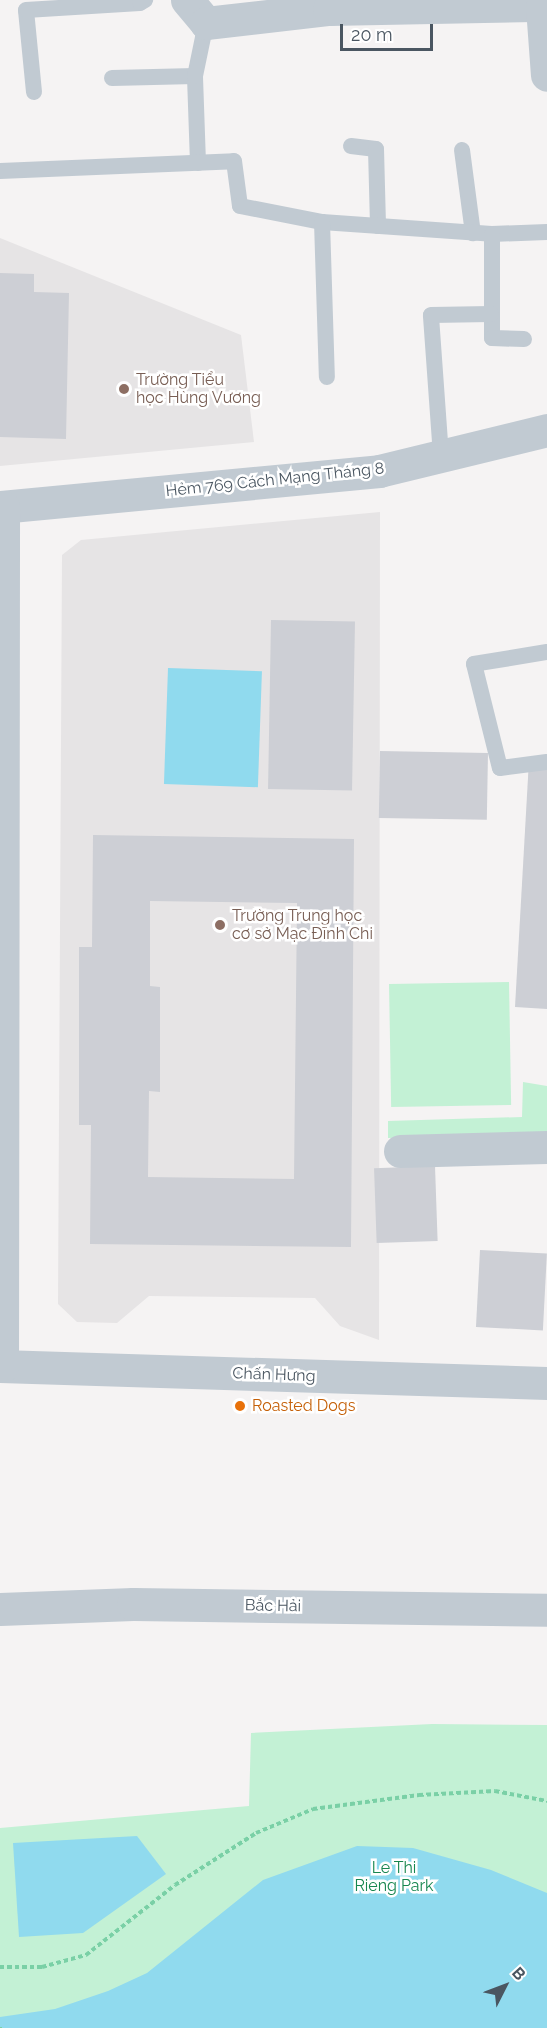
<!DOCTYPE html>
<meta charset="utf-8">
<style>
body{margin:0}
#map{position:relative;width:547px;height:2028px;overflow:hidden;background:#f5f3f3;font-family:Raleway,sans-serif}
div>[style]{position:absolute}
.education>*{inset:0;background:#e6e4e5}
.green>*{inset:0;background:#c3f1d5;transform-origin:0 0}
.water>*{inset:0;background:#90daee;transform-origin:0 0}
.building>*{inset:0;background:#cdcfd5;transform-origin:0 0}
.path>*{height:4px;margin-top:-2px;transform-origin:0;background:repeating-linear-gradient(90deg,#7ad0a6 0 4.5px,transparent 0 7.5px)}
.service>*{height:16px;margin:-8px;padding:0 8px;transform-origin:8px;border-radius:8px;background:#c1cad2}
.minor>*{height:33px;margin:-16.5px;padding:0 16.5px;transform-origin:16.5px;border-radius:16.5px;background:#c1cad2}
.tertiary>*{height:33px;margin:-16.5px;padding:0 16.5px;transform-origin:16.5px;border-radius:16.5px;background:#c1cad2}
.dots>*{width:16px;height:16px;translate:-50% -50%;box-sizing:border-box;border:3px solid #fff;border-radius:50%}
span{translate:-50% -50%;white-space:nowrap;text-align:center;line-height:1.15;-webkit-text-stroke:5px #fff;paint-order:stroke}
.education-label{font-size:16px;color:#785e54}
.left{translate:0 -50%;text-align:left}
.street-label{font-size:16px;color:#4a5661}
.food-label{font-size:16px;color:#c56008}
.park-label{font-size:16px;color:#17864f}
.north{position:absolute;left:475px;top:1956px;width:60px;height:60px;-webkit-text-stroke:4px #fff;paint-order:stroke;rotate:48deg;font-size:16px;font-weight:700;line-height:24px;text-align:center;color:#4a5661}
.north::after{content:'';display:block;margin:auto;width:21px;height:27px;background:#4a5661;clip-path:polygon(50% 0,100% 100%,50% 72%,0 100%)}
.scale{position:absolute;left:340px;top:24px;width:93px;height:27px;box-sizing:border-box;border:3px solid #4a5661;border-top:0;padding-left:8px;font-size:18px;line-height:21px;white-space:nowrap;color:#4a5661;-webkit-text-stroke:4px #fff;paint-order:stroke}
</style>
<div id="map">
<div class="education">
<i style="clip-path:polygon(0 238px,241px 335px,254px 442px,0 466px)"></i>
<i style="clip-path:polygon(380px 512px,379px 1340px,340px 1326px,315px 1298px,149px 1296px,117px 1323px,77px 1322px,58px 1304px,62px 555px,81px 540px)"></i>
</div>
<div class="green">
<i style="left:509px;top:982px;width:123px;height:120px;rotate:89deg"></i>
<i style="clip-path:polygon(523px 1082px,547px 1086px,547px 1134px,388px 1138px,388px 1121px,522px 1117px)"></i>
<i style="clip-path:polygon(432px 1724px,547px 1725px,547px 2028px,0 2028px,0 1828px,249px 1806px,251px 1733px)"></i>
</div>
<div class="water">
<i style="left:168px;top:668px;width:94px;height:116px;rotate:2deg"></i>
<i style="clip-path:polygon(137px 1836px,166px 1874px,83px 1933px,19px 1937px,13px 1843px)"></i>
<i style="clip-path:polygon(357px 1846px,413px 1848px,491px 1870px,547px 1893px,547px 2028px,0 2028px,0 2017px,55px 2009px,108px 1991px,147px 1973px,263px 1880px)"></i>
</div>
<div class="building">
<i style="clip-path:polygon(0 273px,34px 274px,34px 292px,69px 293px,66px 439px,0 437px)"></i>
<i style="left:271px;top:620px;width:84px;height:169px;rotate:1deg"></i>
<i style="left:380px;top:751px;width:108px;height:67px;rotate:1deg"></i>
<i style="clip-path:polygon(529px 760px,547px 761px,547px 1009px,515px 1007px)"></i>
<i style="clip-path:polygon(evenodd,93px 835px,354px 839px,351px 1247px,90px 1244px,91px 1125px,79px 1125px,79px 947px,92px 947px,93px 835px,150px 901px,297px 903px,294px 1179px,148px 1177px,149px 1091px,160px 1092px,160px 987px,150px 986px,150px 901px)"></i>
<i style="left:435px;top:1166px;width:75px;height:61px;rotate:88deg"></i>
<i style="left:480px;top:1250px;width:67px;height:77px;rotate:3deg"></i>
</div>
<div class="path">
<i style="left:0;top:1967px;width:42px"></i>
<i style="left:42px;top:1967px;width:46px;rotate:-15.3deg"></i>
<i style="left:86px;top:1955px;width:113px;rotate:-38.2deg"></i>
<i style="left:175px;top:1885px;width:96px;rotate:-32.7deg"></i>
<i style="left:256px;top:1833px;width:62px;rotate:-22.8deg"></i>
<i style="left:313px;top:1809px;width:107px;rotate:-7.5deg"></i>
<i style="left:419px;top:1795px;width:76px;rotate:-3deg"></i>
<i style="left:495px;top:1791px;width:53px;rotate:10.9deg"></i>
<i style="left:0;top:2027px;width:1px;rotate:90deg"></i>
</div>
<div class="service">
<i style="left:112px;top:78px;width:83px;rotate:-1.4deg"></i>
<i style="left:34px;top:92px;width:82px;rotate:-95.6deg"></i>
<i style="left:26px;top:10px;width:114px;rotate:-3.5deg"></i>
<i style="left:140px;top:3px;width:6px;rotate:-31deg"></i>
<i style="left:351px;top:146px;width:25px;rotate:7deg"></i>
<i style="left:376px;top:149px;width:77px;rotate:88.5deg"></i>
<i style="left:462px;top:150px;width:84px;rotate:82.5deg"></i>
<i style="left:198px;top:163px;width:87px;rotate:-92deg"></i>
<i style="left:195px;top:76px;width:54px;rotate:-78.3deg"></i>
<i style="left:0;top:171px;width:234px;rotate:-2.4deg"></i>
<i style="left:234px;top:161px;width:45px;rotate:82.4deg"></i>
<i style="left:240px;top:206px;width:84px;rotate:11deg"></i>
<i style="left:322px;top:222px;width:170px;rotate:4deg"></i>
<i style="left:492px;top:234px;width:55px;rotate:-2.1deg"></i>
<i style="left:322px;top:222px;width:155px;rotate:88.2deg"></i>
<i style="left:492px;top:234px;width:104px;rotate:90deg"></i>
<i style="left:492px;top:338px;width:32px;rotate:2deg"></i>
<i style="left:441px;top:456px;width:141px;rotate:-94.1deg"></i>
<i style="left:431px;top:315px;width:60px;rotate:-1deg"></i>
<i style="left:547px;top:652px;width:74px;rotate:170.7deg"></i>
<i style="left:474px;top:664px;width:107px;rotate:76deg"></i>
<i style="left:500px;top:768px;width:47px;rotate:-7.3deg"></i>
</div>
<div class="minor">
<i style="left:187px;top:0;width:30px;rotate:50deg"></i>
<i style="left:206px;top:23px;width:124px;rotate:-6.5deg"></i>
<i style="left:329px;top:9px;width:218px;rotate:-1.1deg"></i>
<i style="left:542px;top:7px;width:68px;rotate:85.8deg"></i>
<i style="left:0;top:507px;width:381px;rotate:-5.4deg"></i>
<i style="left:379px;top:471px;width:173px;rotate:-13.7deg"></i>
<i style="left:400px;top:1151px;width:147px;rotate:-1.6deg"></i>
<i style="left:0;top:1366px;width:547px;rotate:1.78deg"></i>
<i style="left:2px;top:1366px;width:859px;rotate:-89.93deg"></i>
</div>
<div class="tertiary">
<i style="left:0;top:1609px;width:133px;rotate:-2.2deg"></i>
<i style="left:133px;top:1604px;width:414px;rotate:0.8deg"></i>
</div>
<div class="dots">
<i style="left:124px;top:389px;background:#8d6e63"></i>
<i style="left:220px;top:925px;background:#8d6e63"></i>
<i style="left:240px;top:1406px;background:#e8710a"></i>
</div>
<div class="education-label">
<span class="left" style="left:136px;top:389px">Trường Tiểu<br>học Hùng Vương</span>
<span class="left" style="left:232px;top:925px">Trường Trung học<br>cơ sở Mạc Đĩnh Chi</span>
</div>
<div class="street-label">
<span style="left:275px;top:480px;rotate:-6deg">Hẻm 769 Cách Mạng Tháng 8</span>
<span style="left:274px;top:1375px;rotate:2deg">Chấn Hưng</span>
<span style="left:273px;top:1606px;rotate:1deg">Bắc Hải</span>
</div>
<div class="food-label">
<span class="left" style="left:252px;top:1406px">Roasted Dogs</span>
</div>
<div class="park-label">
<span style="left:394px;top:1877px">Le Thi<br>Rieng Park</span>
</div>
<div class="north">B</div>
<div class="scale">20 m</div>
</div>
